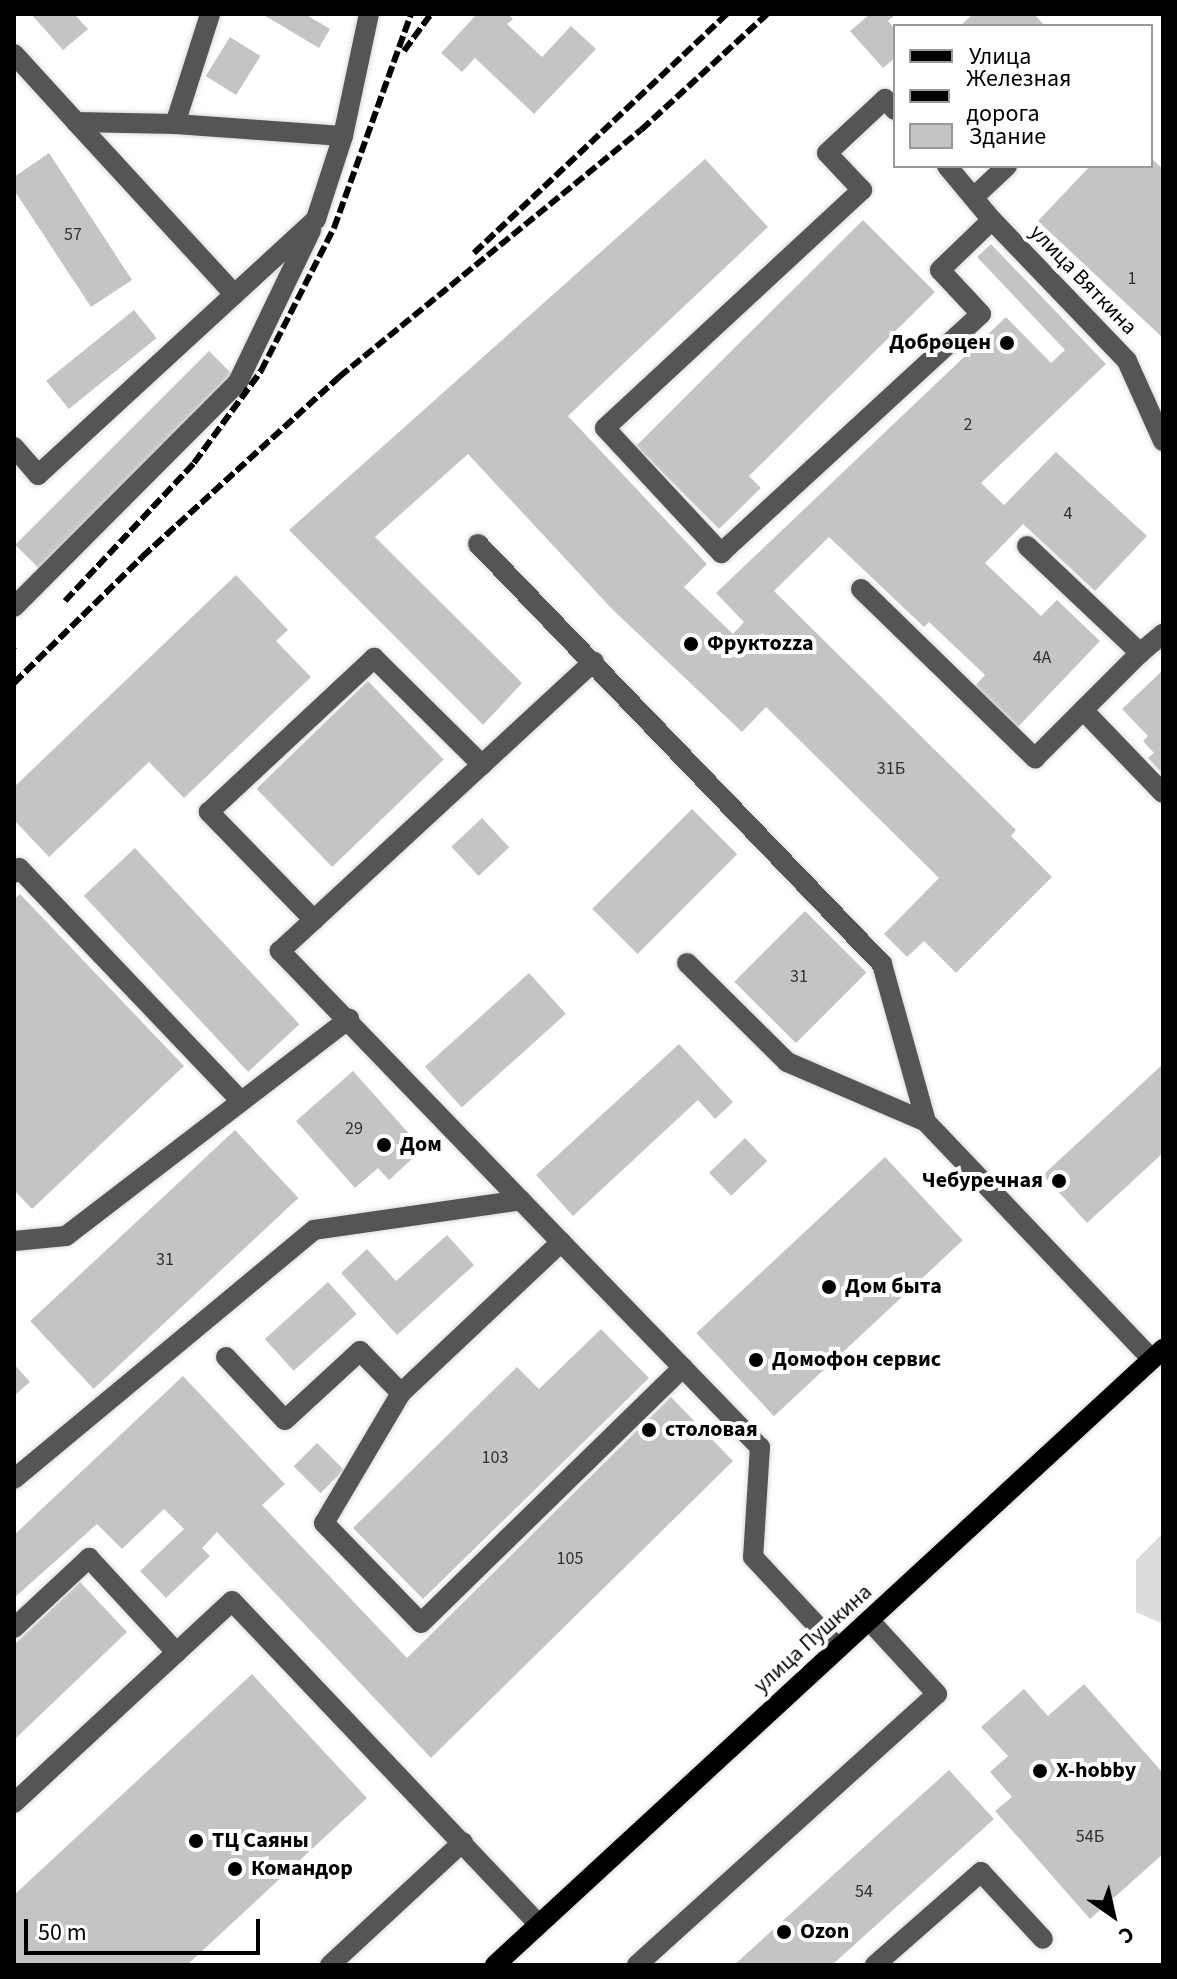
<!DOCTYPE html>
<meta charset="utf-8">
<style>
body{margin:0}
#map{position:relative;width:1177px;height:1979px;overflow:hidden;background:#fff;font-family:"Source Sans 3",sans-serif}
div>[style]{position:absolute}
.green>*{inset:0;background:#dcdcdc}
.building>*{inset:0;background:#c4c4c4;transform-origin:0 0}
.roads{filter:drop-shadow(0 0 2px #dbdbdb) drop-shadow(0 0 2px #dbdbdb)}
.minor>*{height:20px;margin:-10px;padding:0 10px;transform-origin:10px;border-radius:10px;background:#555}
.major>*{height:20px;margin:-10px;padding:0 10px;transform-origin:10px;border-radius:10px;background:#000}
.rail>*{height:6px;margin-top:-3px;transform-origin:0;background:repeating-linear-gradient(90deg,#000 0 12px,transparent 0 16px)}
.dots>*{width:22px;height:22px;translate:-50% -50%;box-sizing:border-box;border:4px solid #fff;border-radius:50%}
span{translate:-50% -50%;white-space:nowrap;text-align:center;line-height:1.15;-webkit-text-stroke:8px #fff;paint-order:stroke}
.number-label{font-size:18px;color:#313131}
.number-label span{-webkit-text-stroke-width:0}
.street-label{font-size:22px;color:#000}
.poi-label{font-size:22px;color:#000;font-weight:700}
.right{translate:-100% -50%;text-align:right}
.left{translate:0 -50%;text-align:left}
.frame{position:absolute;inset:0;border:16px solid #000;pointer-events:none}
.legend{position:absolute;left:893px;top:24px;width:260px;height:144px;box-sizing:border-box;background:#fff;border:2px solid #999;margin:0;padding:10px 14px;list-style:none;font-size:24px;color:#000}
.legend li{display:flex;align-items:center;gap:16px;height:40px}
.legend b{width:40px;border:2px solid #999}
.north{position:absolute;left:1073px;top:1875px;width:80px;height:80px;-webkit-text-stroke:6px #fff;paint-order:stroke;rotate:146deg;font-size:22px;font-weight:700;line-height:32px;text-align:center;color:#000}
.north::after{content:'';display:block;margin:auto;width:28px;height:36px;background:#000;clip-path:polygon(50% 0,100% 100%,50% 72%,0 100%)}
.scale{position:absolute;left:24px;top:1919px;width:236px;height:36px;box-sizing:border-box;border:4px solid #000;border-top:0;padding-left:10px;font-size:24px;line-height:28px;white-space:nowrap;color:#000;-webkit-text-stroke:6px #fff;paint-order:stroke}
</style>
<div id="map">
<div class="green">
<i style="clip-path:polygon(1161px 1535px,1163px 1537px,1163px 1624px,1136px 1612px,1136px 1560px)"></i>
</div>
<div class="building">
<i style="clip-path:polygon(31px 14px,74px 14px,88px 29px,63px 50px)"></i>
<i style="clip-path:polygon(262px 14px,305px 14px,330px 29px,319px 48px)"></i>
<i style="clip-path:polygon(477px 14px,508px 14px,513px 19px,507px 24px,542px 57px,571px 26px,596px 49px,534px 114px,475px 58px,462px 72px,441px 53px)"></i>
<i style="clip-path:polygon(870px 14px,896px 14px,888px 21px,895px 29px,895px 58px,883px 68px,850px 31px)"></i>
<i style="clip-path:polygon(973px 14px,1034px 14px,1045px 26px,960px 26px)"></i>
<i style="left:230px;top:37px;width:36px;height:46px;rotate:32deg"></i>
<i style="clip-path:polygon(49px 153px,132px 280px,91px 307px,14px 190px,14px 177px)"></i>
<i style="clip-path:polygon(1151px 158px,1163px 169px,1163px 338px,1038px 221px,1090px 166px,1151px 166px)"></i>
<i style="clip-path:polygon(705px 159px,768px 227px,568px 416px,707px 564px,684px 587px,733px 634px,744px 622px,716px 593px,1006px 317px,1051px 363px,1065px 350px,977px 257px,991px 244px,1106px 364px,981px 483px,1004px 505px,1056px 452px,1147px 536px,1095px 591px,1023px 524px,985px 563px,1041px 616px,1057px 600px,1100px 641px,1017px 728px,974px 687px,985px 675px,929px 622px,924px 627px,829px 537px,774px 591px,1016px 830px,1011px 836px,1052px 877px,956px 973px,924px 941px,907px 957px,884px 934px,939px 878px,766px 707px,742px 732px,612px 609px,468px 454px,375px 537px,522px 683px,483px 725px,289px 530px)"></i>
<i style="clip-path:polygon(863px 220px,935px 292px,749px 476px,761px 488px,719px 529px,636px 446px)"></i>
<i style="left:134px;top:310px;width:36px;height:113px;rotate:51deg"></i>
<i style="left:209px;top:351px;width:33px;height:274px;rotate:45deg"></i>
<i style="clip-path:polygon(236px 575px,288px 630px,276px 641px,311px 677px,184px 798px,149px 762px,49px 857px,14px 820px,14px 787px)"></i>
<i style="clip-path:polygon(1163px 670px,1163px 774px,1148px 758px,1154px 753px,1143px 741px,1148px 736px,1122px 709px)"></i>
<i style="left:368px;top:681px;width:109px;height:155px;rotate:46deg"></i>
<i style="left:692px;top:809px;width:64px;height:141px;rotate:45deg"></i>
<i style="left:482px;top:818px;width:40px;height:42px;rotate:47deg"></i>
<i style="left:135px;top:848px;width:241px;height:70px;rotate:47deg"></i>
<i style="clip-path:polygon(20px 894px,184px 1066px,32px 1209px,14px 1190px,14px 899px)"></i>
<i style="left:805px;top:911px;width:87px;height:100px;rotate:45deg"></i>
<i style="left:529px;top:973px;width:55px;height:140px;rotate:48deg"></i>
<i style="clip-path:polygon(679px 1044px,733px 1102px,715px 1119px,698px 1100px,573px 1216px,536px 1175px)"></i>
<i style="clip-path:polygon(1163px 1064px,1163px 1153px,1087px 1223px,1043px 1175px)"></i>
<i style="clip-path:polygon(353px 1071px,413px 1138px,402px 1147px,412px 1159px,389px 1180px,378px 1168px,355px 1188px,296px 1121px)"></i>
<i style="left:235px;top:1130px;width:93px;height:280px;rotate:47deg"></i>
<i style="left:745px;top:1138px;width:32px;height:50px;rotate:46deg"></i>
<i style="left:885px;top:1157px;width:114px;height:258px;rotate:47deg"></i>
<i style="clip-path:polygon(447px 1235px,474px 1265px,397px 1335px,341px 1273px,367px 1249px,396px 1281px)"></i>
<i style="left:328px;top:1282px;width:43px;height:85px;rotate:48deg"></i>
<i style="clip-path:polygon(601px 1329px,649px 1378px,423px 1599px,353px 1528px,517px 1367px,539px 1389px)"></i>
<i style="clip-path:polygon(14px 1364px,30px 1382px,14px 1396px)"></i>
<i style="clip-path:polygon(183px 1376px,285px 1484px,262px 1505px,407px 1658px,671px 1397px,733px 1461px,431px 1758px,217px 1532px,202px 1548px,210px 1556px,166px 1598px,140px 1571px,184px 1529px,164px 1509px,122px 1549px,97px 1524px,14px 1598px,14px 1535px)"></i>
<i style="left:317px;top:1443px;width:38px;height:33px;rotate:45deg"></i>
<i style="clip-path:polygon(80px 1582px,127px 1632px,14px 1740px,14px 1645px)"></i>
<i style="clip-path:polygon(252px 1674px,367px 1798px,187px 1965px,14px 1965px,14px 1895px)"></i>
<i style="clip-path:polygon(1084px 1684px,1163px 1773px,1163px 1854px,1090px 1919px,995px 1811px,1012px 1797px,990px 1772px,1008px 1756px,981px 1727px,1024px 1689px,1048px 1716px)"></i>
<i style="clip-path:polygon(949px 1770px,994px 1819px,832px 1965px,734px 1965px)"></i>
</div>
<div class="roads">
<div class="minor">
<i style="left:14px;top:54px;width:92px;rotate:47.6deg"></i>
<i style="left:76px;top:122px;width:99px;rotate:1.2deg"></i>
<i style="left:175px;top:124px;width:168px;rotate:4.1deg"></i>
<i style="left:895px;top:110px;width:15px;rotate:-132deg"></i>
<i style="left:885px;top:99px;width:79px;rotate:137deg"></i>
<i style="left:827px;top:153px;width:51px;rotate:46.6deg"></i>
<i style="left:862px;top:190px;width:350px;rotate:137.2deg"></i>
<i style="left:605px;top:428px;width:171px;rotate:47.1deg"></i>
<i style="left:721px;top:553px;width:353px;rotate:-42.6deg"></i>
<i style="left:981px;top:314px;width:60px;rotate:-133deg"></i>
<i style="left:940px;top:270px;width:72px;rotate:-43.9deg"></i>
<i style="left:76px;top:122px;width:234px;rotate:47.4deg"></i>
<i style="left:175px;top:124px;width:115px;rotate:-72.3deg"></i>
<i style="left:947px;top:166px;width:70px;rotate:50.2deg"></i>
<i style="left:992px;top:220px;width:195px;rotate:46.2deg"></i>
<i style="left:1127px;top:361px;width:88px;rotate:65.8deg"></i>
<i style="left:975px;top:196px;width:44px;rotate:-43.2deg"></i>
<i style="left:14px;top:447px;width:37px;rotate:49deg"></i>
<i style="left:38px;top:475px;width:378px;rotate:-42.6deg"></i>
<i style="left:316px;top:219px;width:87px;rotate:-72deg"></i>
<i style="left:343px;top:136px;width:125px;rotate:-78deg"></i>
<i style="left:478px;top:544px;width:583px;rotate:46.11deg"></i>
<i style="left:882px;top:964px;width:164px;rotate:74.4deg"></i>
<i style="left:926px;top:1122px;width:327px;rotate:46.4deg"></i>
<i style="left:1027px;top:546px;width:156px;rotate:43.4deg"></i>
<i style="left:861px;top:589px;width:243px;rotate:44.2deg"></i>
<i style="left:1035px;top:758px;width:148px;rotate:-45deg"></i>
<i style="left:1140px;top:653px;width:30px;rotate:-40deg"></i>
<i style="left:14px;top:607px;width:317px;rotate:-45.1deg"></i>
<i style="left:238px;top:382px;width:169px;rotate:-64.3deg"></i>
<i style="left:1083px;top:710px;width:115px;rotate:46.1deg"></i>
<i style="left:14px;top:873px;width:7px;rotate:-45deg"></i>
<i style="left:19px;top:868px;width:322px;rotate:46.4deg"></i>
<i style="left:314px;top:920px;width:151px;rotate:-134.2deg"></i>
<i style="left:209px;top:812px;width:226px;rotate:-43deg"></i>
<i style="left:374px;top:658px;width:152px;rotate:44.7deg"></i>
<i style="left:687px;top:963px;width:141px;rotate:44.7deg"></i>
<i style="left:787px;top:1062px;width:151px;rotate:23.3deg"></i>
<i style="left:14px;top:1241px;width:52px;rotate:-5.5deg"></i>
<i style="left:66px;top:1236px;width:357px;rotate:-37.5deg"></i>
<i style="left:561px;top:1242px;width:405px;rotate:-134deg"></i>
<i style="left:280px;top:951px;width:427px;rotate:-42.7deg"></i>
<i style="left:226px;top:1357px;width:86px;rotate:46.9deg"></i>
<i style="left:285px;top:1420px;width:102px;rotate:-42.6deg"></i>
<i style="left:360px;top:1351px;width:59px;rotate:45.7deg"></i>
<i style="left:401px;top:1393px;width:220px;rotate:-43.3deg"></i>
<i style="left:561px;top:1242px;width:286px;rotate:45.9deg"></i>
<i style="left:760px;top:1447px;width:110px;rotate:93.6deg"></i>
<i style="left:753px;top:1557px;width:125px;rotate:47deg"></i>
<i style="left:401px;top:1393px;width:151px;rotate:120.6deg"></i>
<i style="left:324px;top:1523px;width:139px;rotate:45.9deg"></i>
<i style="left:421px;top:1623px;width:366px;rotate:-44.3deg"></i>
<i style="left:14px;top:1479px;width:390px;rotate:-39.7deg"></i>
<i style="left:314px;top:1230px;width:209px;rotate:-8.2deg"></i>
<i style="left:14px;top:1628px;width:103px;rotate:-43deg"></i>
<i style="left:89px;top:1558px;width:129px;rotate:47.2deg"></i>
<i style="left:14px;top:1803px;width:297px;rotate:-42.8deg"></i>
<i style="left:232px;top:1601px;width:445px;rotate:46.5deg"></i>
<i style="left:330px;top:1965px;width:181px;rotate:-42.8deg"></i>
<i style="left:637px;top:1965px;width:404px;rotate:-42.1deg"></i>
<i style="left:937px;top:1694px;width:100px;rotate:-132.6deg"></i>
<i style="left:875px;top:1965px;width:141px;rotate:-41.3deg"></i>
<i style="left:981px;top:1872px;width:91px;rotate:47.2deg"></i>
</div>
<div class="major">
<i style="left:495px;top:1965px;width:909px;rotate:-42.68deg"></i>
</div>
</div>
<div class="rail">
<i style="left:404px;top:51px;width:46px;rotate:-53.9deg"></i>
<i style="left:474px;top:253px;width:348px;rotate:-43.4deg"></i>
<i style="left:65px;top:601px;width:189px;rotate:-46.9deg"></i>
<i style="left:194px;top:463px;width:114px;rotate:-53.9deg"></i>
<i style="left:261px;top:371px;width:161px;rotate:-63deg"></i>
<i style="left:334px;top:228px;width:227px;rotate:-70.2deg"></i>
<i style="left:14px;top:647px;width:1px;rotate:-45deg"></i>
<i style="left:14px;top:683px;width:180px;rotate:-44.5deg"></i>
<i style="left:142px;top:557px;width:267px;rotate:-42.4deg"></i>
<i style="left:339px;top:377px;width:390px;rotate:-39.3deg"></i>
<i style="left:641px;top:130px;width:171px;rotate:-42.6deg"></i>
</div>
<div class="dots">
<i style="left:1007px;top:343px;background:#000"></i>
<i style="left:691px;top:644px;background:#000"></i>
<i style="left:384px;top:1145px;background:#000"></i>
<i style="left:1059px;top:1181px;background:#000"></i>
<i style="left:829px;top:1287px;background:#000"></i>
<i style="left:756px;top:1360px;background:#000"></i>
<i style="left:649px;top:1430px;background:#000"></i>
<i style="left:1040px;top:1771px;background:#000"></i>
<i style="left:196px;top:1841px;background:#000"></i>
<i style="left:235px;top:1869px;background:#000"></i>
<i style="left:784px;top:1932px;background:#000"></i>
</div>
<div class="number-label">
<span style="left:73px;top:235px">57</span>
<span style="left:1132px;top:279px">1</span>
<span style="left:968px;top:425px">2</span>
<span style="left:1068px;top:514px">4</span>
<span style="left:1042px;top:658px">4А</span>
<span style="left:891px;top:769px">31Б</span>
<span style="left:799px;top:977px">31</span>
<span style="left:354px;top:1129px">29</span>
<span style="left:165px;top:1260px">31</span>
<span style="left:495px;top:1458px">103</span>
<span style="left:570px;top:1559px">105</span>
<span style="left:1090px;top:1837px">54Б</span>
<span style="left:864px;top:1892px">54</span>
</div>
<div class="street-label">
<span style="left:1083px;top:280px;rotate:46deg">улица Вяткина</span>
<span style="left:813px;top:1639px;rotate:-42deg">улица Пушкина</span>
</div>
<div class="poi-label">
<span class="right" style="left:991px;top:343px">Доброцен</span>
<span class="left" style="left:707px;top:644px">Фруктоzzа</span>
<span class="left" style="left:400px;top:1145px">Дом</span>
<span class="right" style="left:1043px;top:1181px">Чебуречная</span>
<span class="left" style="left:845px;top:1287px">Дом быта</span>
<span class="left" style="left:772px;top:1360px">Домофон сервис</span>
<span class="left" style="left:665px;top:1430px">столовая</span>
<span class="left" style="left:1056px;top:1771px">X-hobby</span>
<span class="left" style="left:212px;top:1841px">ТЦ Саяны</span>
<span class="left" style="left:251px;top:1869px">Командор</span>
<span class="left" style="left:800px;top:1932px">Ozon</span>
</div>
<div class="frame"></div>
<ul class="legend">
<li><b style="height:10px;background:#000"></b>Улица</li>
<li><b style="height:10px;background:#000"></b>Железная дорога</li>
<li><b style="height:22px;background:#c4c4c4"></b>Здание</li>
</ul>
<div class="north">С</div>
<div class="scale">50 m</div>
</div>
